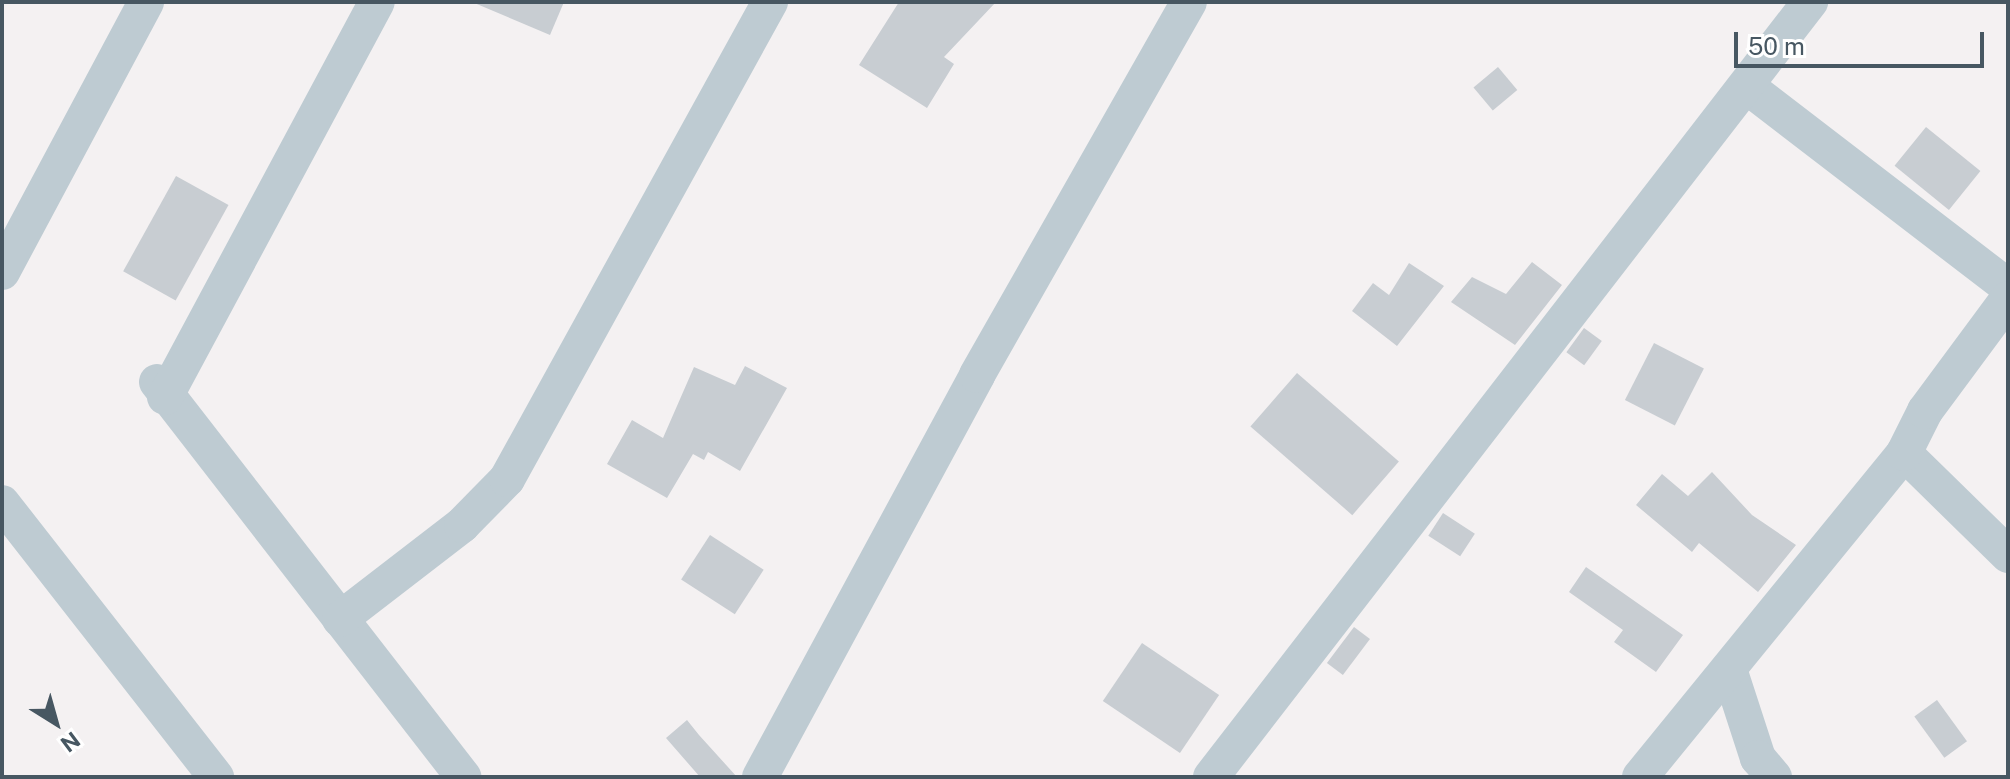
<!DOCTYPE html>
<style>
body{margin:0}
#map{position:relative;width:2010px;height:779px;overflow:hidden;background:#f4f1f2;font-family:"Public Sans",sans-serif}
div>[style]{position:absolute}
.building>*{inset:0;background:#c8cdd2;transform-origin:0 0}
.street>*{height:36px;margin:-18px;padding:0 18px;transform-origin:18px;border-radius:18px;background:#becbd2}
span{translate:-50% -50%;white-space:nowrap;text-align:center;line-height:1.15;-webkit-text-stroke:6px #fff;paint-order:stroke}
.frame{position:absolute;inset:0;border:4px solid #475762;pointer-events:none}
.north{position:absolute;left:16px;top:683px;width:80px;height:80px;-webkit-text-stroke:6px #fff;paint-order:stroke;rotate:143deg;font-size:22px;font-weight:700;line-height:32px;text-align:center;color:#475762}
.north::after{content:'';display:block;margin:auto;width:28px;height:36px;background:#475762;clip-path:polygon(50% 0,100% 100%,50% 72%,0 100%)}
.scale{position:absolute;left:1734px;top:32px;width:250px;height:36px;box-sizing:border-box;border:4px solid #475762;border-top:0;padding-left:10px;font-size:24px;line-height:28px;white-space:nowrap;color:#475762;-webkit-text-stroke:6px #fff;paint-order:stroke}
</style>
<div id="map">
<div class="building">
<i style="clip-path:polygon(472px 2px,564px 2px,550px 35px)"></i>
<i style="clip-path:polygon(899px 2px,996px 2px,944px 57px,954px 64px,927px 108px,859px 65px)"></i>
<i style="left:1498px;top:67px;width:30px;height:32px;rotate:50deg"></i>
<i style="left:1926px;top:127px;width:70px;height:50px;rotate:39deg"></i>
<i style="left:176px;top:176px;width:60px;height:109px;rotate:29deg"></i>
<i style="clip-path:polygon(1532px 262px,1562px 285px,1515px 345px,1451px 302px,1472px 277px,1506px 294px)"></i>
<i style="clip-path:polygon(1409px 263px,1444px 286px,1397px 346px,1352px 311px,1373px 283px,1389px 295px)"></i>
<i style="left:1584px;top:328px;width:22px;height:30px;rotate:36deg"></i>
<i style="left:1654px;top:343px;width:56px;height:64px;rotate:27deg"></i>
<i style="clip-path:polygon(745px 366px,787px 388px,740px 471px,708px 452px,704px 460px,693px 454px,667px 498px,607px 464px,632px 420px,663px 438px,694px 367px,735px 385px)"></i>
<i style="left:1297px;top:373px;width:135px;height:71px;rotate:41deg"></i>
<i style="clip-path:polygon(1712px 472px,1752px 515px,1796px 545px,1758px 592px,1699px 543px,1692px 552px,1636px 505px,1662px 474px,1688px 496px)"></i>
<i style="left:1443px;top:513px;width:38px;height:27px;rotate:33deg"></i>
<i style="left:710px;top:535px;width:64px;height:53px;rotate:33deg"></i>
<i style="clip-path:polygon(1586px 567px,1683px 635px,1656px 672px,1614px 642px,1623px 630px,1569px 592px)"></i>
<i style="left:1354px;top:627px;width:20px;height:45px;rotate:37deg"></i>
<i style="left:1142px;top:643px;width:93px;height:70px;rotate:34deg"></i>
<i style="left:1937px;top:700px;width:51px;height:28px;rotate:54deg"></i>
<i style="clip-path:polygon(687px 720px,699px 735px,737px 777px,700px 777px,666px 738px)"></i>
</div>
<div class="street">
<i style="left:1749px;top:88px;width:327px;rotate:37.5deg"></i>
<i style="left:2px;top:272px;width:306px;rotate:-61.9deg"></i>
<i style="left:157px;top:382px;width:500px;rotate:52.2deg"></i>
<i style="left:165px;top:397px;width:448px;rotate:-61.8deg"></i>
<i style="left:1904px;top:453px;width:146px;rotate:44.4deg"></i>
<i style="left:2px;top:503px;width:348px;rotate:52deg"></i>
<i style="left:340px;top:619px;width:154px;rotate:-37.6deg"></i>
<i style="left:462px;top:525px;width:64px;rotate:-45.6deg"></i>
<i style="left:507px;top:479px;width:545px;rotate:-61.13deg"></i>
<i style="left:1729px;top:669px;width:94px;rotate:72deg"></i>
<i style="left:1758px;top:758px;width:25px;rotate:50deg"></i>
<i style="left:760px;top:777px;width:457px;rotate:-61.6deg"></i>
<i style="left:977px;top:375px;width:429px;rotate:-60.4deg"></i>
<i style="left:1211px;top:777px;width:980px;rotate:-52.3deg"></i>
<i style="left:1640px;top:777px;width:418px;rotate:-50.8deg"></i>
<i style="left:1904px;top:453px;width:47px;rotate:-63.4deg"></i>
<i style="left:1925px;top:411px;width:139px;rotate:-53.5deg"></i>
</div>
<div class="frame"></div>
<div class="north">N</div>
<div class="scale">50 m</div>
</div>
